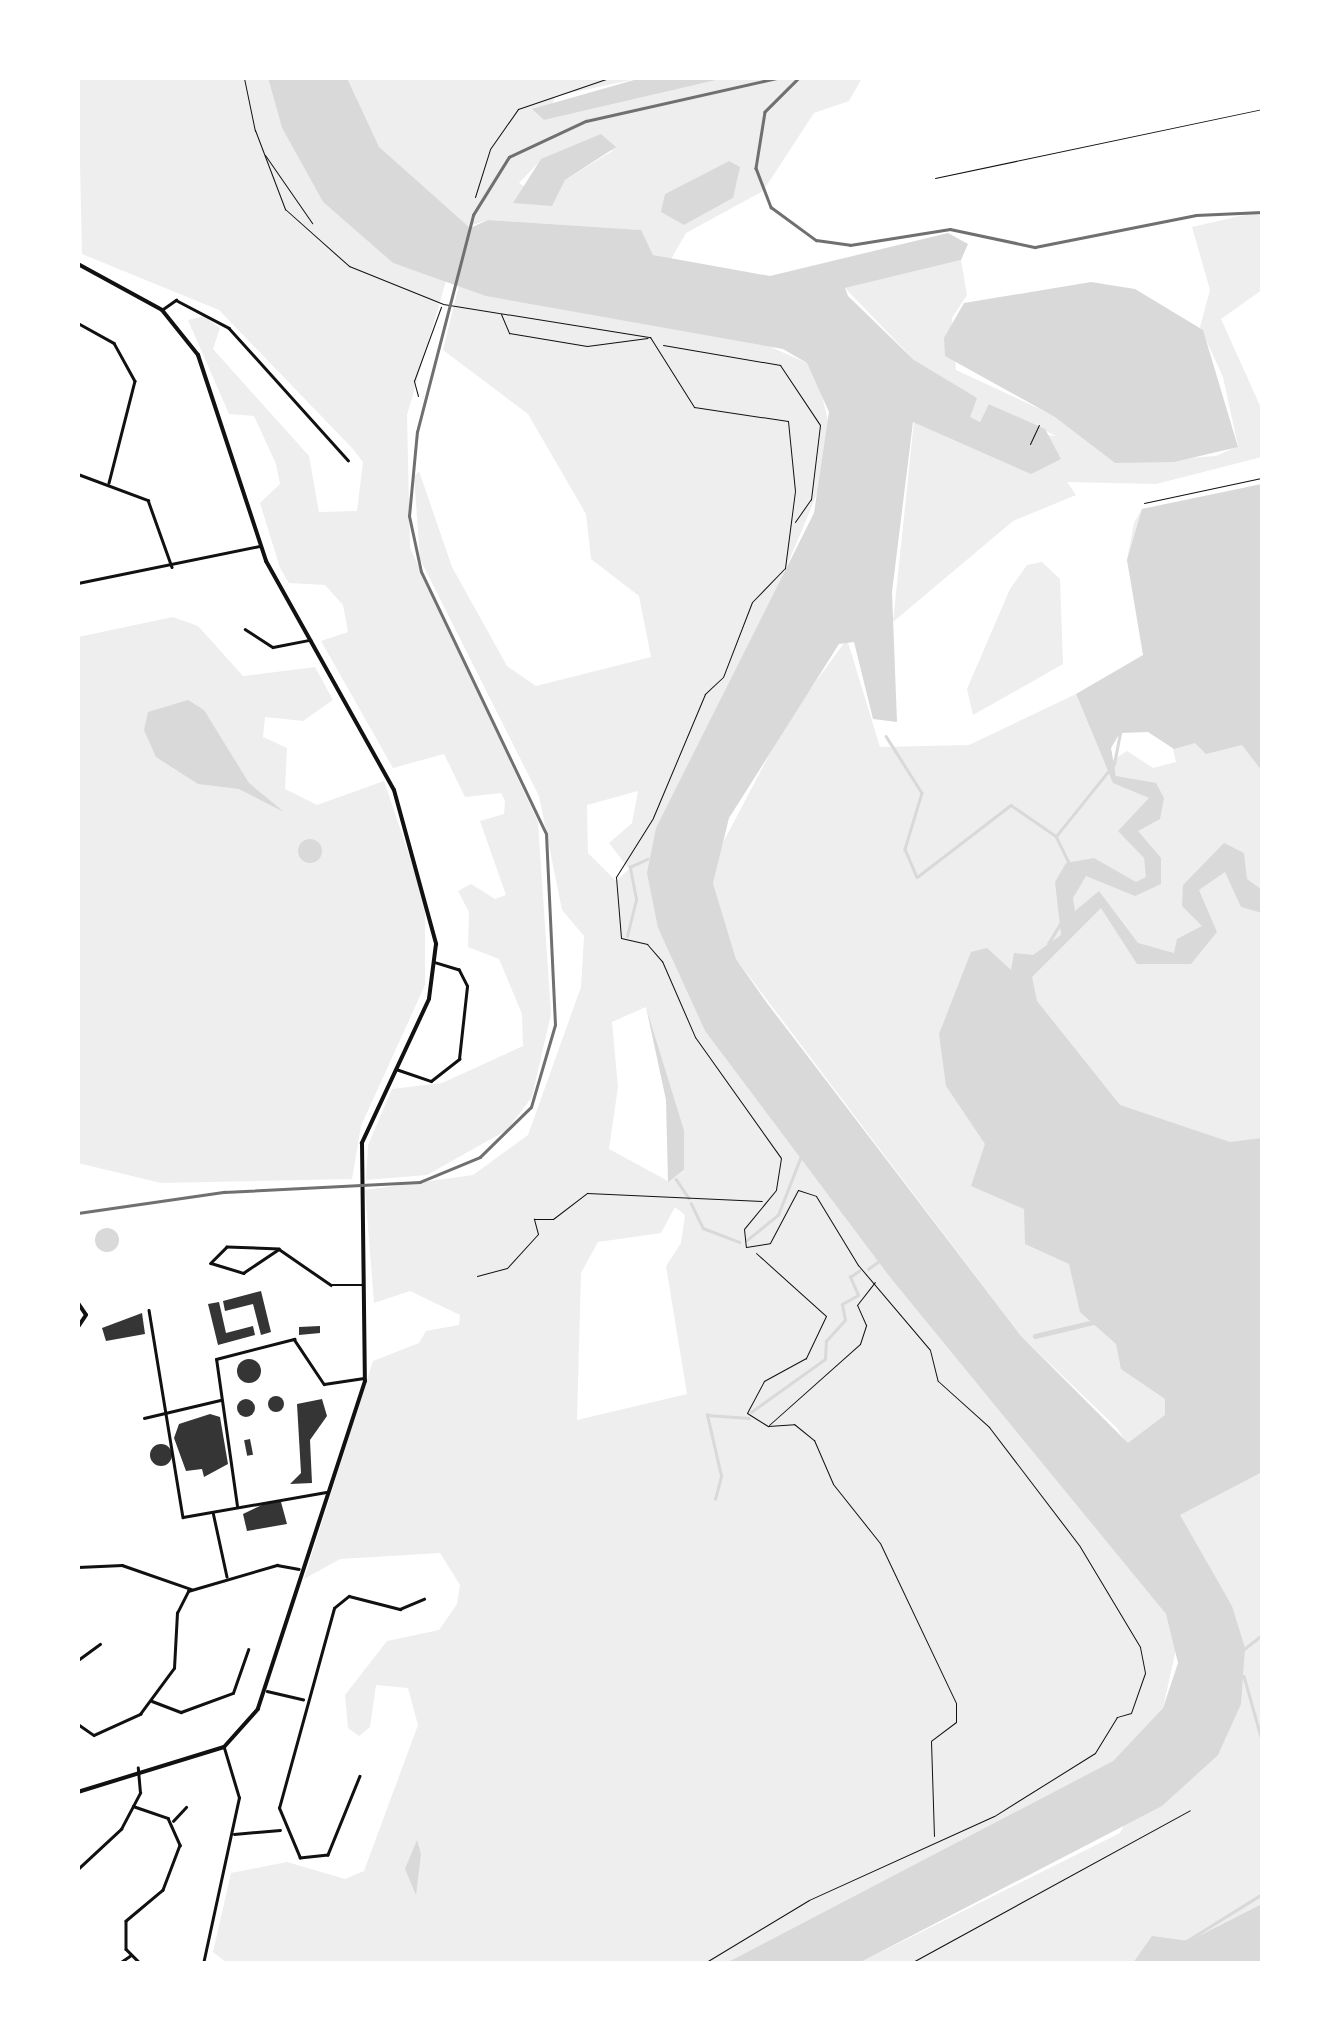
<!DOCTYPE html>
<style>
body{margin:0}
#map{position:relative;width:1340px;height:2041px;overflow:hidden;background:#fff;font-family:"Golos Text",sans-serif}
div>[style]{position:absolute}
.green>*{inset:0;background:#eee}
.water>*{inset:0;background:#d9d9d9}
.round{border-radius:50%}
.stream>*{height:2.5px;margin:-1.25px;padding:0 1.25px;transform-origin:1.25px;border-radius:1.25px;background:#d9d9d9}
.canal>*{height:5px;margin:-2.5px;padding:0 2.5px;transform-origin:2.5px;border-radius:2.5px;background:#d9d9d9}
.building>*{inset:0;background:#353535;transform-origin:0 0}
.path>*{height:1px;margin:-0.5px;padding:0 0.5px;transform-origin:0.5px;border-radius:0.5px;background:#111}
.service>*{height:1px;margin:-0.5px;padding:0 0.5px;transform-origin:0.5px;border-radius:0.5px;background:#111}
.minor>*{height:2.5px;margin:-1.25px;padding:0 1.25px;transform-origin:1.25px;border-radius:1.25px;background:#111}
.tertiary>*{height:4px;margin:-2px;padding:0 2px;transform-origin:2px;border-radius:2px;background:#111}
.rail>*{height:2.5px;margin:-1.25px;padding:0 1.25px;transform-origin:1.25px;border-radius:1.25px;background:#707070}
span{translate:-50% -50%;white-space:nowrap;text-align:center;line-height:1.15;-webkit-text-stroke:9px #fff;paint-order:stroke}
.frame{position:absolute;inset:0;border:80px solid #fff;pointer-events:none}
</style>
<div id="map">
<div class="green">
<i style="clip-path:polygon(78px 78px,268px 78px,282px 128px,323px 202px,393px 263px,446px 281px,407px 415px,410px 548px,538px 822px,551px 1014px,532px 1097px,507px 1130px,427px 1175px,366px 1180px,368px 1145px,392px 1089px,442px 1083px,523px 1046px,522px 1014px,499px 959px,468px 947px,469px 912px,458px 891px,471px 884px,495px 899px,506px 895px,480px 821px,504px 814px,505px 801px,501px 793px,465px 797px,444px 754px,393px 768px,321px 641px,348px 632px,343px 605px,325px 585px,289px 583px,280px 568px,260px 503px,280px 484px,276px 464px,254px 416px,229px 414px,188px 320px,204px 316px,220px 328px,213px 349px,309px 456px,319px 512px,357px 511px,363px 462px,352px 448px,219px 310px,82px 254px)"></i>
<i style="clip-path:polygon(evenodd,347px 78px,641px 78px,556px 96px,544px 120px,725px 78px,862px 78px,849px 101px,814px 113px,763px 191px,686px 233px,671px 259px,653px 255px,640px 230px,488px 220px,465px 227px,378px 147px,347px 78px,614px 150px,565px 180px,552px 205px,519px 183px,542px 159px,614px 150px,347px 78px,729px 161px,733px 198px,684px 225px,665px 194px,729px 161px)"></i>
<i style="clip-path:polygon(1262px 211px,1262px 290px,1221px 319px,1262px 410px,1262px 457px,1156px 484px,1067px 482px,1076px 495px,1013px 521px,893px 622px,914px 421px,1056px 436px,990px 404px,980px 422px,969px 417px,845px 288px,961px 260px,967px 295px,952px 318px,956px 370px,1055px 416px,1115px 463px,1216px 456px,1238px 446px,1223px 377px,1200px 327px,1210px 290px,1192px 227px)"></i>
<i style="clip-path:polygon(evenodd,459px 285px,759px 342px,807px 363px,820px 387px,832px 438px,827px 470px,760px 630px,803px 620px,656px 828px,658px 928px,705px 1031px,889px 1276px,1111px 1543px,1166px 1614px,1177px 1645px,1163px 1708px,1113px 1761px,726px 1963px,228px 1964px,213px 1952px,231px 1873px,287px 1862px,345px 1879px,364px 1871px,418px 1725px,408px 1688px,376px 1685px,370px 1727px,359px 1736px,348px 1728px,345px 1695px,387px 1641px,439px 1630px,457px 1604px,460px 1585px,440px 1553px,340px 1559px,304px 1579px,373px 1361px,419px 1343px,426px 1331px,459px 1325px,460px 1315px,410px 1291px,374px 1303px,365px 1190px,473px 1175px,528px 1135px,581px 987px,584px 936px,562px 910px,539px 796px,420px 559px,414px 476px,419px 471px,452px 567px,507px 666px,536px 686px,651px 657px,639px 596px,591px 559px,586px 514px,528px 414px,443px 350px,459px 285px,638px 791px,632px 823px,609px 843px,629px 869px,616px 881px,588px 853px,587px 805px,638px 791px,459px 285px,646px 1007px,684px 1130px,684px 1171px,668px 1181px,609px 1149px,618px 1087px,612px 1022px,646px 1007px,459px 285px,675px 1207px,685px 1215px,681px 1243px,666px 1266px,687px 1394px,577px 1420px,581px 1273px,598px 1242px,661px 1233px,675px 1207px)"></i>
<i style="clip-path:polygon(1262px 484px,1262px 1963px,859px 1963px,1120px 1833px,1232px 1606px,1117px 1428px,1021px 1336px,736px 959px,713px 883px,718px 852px,787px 721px,847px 639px,880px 747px,969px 745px,1076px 694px,1105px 764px,1117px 777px,1111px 761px,1127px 751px,1153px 768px,1176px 762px,1127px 560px,1134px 523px,1142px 509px)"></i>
<i style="clip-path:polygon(1042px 562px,1060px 579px,1063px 664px,973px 715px,967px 689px,1010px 589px,1027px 565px)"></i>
<i style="clip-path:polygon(173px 617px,198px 626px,243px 676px,315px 667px,333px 700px,303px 721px,265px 717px,263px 737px,287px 748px,285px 789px,317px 805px,384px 781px,425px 902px,425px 985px,361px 1126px,352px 1179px,161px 1183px,78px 1163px,78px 637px)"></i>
</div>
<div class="water">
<i style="clip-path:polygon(268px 78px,347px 78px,379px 147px,470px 228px,488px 220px,641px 230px,653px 255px,770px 276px,948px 233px,968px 244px,961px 260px,845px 288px,848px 296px,914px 360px,977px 398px,970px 417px,980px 422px,989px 404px,1045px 429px,1061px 459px,1031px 474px,913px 422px,892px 592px,897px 722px,873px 719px,854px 642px,839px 644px,729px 818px,713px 883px,736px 959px,767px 1003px,1021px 1336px,1128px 1443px,1165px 1415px,1165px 1399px,1121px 1369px,1116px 1344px,1080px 1312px,1069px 1264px,1025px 1244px,1024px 1209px,971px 1186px,985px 1144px,946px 1086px,939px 1034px,971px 952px,987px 948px,1011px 970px,1014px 953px,1033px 955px,1061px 935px,1055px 882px,1066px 863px,1094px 858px,1136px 882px,1146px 877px,1144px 858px,1118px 831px,1149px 798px,1113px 783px,1076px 694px,1143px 655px,1127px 560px,1142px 509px,1262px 484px,1262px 771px,1242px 745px,1206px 754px,1195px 743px,1174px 749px,1148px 732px,1120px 733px,1111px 748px,1116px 776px,1156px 783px,1164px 798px,1160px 819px,1138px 831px,1161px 858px,1161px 884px,1135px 896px,1086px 876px,1073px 898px,1075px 911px,1099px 891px,1138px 943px,1174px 953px,1177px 939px,1202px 926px,1182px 906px,1183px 885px,1224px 843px,1244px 853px,1247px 879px,1262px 890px,1262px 913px,1241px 907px,1225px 872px,1199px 890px,1217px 932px,1191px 964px,1137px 964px,1101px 908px,1032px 977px,1037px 1001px,1120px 1105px,1230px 1142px,1262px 1138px,1262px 1472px,1180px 1515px,1232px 1606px,1245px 1648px,1241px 1704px,1218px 1755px,1162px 1806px,859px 1963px,726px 1963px,1113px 1761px,1163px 1708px,1178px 1663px,1166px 1614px,889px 1276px,705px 1031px,658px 928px,647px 873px,656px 828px,814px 513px,829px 412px,807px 363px,783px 349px,486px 296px,393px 263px,323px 202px,282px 128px)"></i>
<i style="clip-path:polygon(641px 78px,725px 78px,544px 120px,532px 109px)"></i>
<i style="clip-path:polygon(601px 134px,616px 147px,565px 180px,552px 206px,513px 203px,541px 159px)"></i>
<i style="clip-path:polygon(729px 161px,740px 167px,733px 198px,684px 225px,661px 212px,665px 194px)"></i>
<i style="clip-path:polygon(1091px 282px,1135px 289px,1203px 330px,1238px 447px,1174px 462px,1115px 463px,1055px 417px,945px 356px,944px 338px,964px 303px)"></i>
<i style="clip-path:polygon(188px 700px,204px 710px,249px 783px,284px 812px,239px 789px,198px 784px,156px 757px,144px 730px,148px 712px)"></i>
<i class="round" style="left:298px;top:839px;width:24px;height:24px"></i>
<i style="clip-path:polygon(646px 1007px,684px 1130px,684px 1170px,668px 1182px,666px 1100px)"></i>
<i class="round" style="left:95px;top:1228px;width:24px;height:24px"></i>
<i style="clip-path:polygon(417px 1840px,421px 1854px,416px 1895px,405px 1869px)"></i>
<i style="clip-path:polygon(1262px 1904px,1262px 1963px,1133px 1963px,1152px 1936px,1189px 1941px)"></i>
</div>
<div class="stream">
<i style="left:886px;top:736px;width:67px;rotate:57.7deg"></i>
<i style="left:922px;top:793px;width:59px;rotate:106.9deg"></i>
<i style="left:905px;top:849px;width:30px;rotate:67deg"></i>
<i style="left:917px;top:877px;width:118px;rotate:-37.5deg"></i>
<i style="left:1011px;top:805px;width:55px;rotate:34.6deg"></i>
<i style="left:1056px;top:836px;width:32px;rotate:64deg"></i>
<i style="left:1057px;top:835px;width:91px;rotate:-51.2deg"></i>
<i style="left:1114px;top:764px;width:32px;rotate:-79deg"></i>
<i style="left:627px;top:936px;width:38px;rotate:-76deg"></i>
<i style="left:636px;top:899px;width:33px;rotate:-101deg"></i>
<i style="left:630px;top:867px;width:19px;rotate:-25deg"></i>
<i style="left:1048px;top:944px;width:27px;rotate:-59deg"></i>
<i style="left:676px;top:1179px;width:23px;rotate:56deg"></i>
<i style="left:691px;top:1203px;width:28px;rotate:64deg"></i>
<i style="left:703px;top:1228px;width:39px;rotate:21deg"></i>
<i style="left:747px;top:1240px;width:40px;rotate:-39deg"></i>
<i style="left:778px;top:1215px;width:63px;rotate:-68.7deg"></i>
<i style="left:868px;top:1269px;width:14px;rotate:-36deg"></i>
<i style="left:751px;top:1412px;width:91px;rotate:-35.6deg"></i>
<i style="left:825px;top:1359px;width:18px;rotate:-87deg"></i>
<i style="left:826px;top:1341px;width:28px;rotate:-48deg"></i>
<i style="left:845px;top:1320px;width:16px;rotate:-101deg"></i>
<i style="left:842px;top:1304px;width:18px;rotate:-29deg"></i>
<i style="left:858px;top:1295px;width:20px;rotate:-114deg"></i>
<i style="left:850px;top:1277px;width:11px;rotate:-34deg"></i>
<i style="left:715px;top:1499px;width:24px;rotate:-75deg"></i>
<i style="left:721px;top:1476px;width:63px;rotate:-102.9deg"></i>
<i style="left:707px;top:1415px;width:42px;rotate:4.1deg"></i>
<i style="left:1244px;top:1649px;width:23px;rotate:-38deg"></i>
<i style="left:1244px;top:1676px;width:66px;rotate:74.3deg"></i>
<i style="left:1185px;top:1942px;width:91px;rotate:-31.9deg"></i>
</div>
<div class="canal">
<i style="left:1035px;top:1336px;width:65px;rotate:-13.4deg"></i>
</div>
<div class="building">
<i style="clip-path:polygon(261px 1291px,271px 1332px,261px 1335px,253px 1304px,225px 1311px,223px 1301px)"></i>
<i style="clip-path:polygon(219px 1302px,226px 1333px,253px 1326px,255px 1335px,218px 1345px,208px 1304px)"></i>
<i style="clip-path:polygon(142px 1313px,145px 1334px,106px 1341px,102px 1328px)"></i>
<i style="clip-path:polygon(320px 1326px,320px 1333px,299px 1335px,299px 1327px)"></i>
<i class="round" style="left:237px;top:1359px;width:24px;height:24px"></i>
<i class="round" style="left:268px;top:1396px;width:16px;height:16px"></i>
<i style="clip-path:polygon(322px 1399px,327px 1416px,310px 1440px,312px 1483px,290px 1484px,301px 1473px,297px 1404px)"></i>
<i class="round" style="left:237px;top:1399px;width:18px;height:18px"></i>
<i style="clip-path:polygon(210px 1414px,220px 1417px,228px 1464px,204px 1477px,202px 1469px,186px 1471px,174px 1438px,179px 1424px)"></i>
<i style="left:250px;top:1439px;width:16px;height:6px;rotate:79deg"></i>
<i class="round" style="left:150px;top:1444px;width:22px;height:22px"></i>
<i style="clip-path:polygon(270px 1501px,281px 1502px,287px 1524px,247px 1531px,243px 1514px)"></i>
</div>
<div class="path">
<i style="left:244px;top:78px;width:54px;rotate:78.3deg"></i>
<i style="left:255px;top:130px;width:85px;rotate:69.2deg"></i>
<i style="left:285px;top:209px;width:86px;rotate:41.7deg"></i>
<i style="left:349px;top:266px;width:101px;rotate:22deg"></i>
<i style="left:443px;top:304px;width:210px;rotate:9.1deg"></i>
<i style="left:650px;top:337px;width:83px;rotate:57.8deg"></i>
<i style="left:694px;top:407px;width:95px;rotate:8.5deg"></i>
<i style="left:788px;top:421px;width:70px;rotate:84.3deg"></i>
<i style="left:795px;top:491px;width:78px;rotate:97.4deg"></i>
<i style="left:785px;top:568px;width:47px;rotate:134.1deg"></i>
<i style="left:752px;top:602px;width:80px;rotate:111.1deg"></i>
<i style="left:723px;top:677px;width:25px;rotate:137deg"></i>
<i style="left:705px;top:694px;width:134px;rotate:112.8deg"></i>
<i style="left:653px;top:818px;width:70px;rotate:122.1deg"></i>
<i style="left:616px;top:877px;width:61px;rotate:85.3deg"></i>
<i style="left:621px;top:938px;width:27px;rotate:13deg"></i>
<i style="left:647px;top:944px;width:23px;rotate:49deg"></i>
<i style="left:662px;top:961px;width:83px;rotate:66.5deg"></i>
<i style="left:695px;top:1037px;width:148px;rotate:54.6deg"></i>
<i style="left:781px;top:1158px;width:32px;rotate:99deg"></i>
<i style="left:776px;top:1190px;width:50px;rotate:129.4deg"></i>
<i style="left:744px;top:1229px;width:18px;rotate:84deg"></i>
<i style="left:746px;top:1247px;width:24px;rotate:-9deg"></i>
<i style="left:770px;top:1243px;width:60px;rotate:-62.2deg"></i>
<i style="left:798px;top:1190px;width:19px;rotate:18deg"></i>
<i style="left:816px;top:1196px;width:81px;rotate:58.7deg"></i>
<i style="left:858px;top:1265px;width:111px;rotate:49.7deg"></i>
<i style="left:930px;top:1350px;width:32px;rotate:76deg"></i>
<i style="left:938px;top:1381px;width:69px;rotate:42deg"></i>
<i style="left:989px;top:1427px;width:148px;rotate:52.7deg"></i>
<i style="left:1079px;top:1545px;width:119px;rotate:59.1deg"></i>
<i style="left:1140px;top:1647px;width:26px;rotate:79deg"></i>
<i style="left:1145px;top:1673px;width:42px;rotate:109.3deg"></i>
<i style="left:1131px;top:1713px;width:15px;rotate:164deg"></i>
<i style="left:1117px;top:1717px;width:42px;rotate:121.4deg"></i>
<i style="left:1095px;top:1753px;width:119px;rotate:148deg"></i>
<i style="left:994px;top:1816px;width:203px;rotate:155.6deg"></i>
<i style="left:809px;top:1900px;width:124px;rotate:148.9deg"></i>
<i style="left:265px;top:155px;width:83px;rotate:55.3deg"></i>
<i style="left:501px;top:314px;width:21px;rotate:67deg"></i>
<i style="left:509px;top:333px;width:79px;rotate:9.5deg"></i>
<i style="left:587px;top:346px;width:61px;rotate:-7.6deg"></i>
<i style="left:663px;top:345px;width:119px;rotate:9.7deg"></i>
<i style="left:780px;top:365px;width:72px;rotate:56.3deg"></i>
<i style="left:820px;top:425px;width:75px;rotate:96.9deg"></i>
<i style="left:811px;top:499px;width:28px;rotate:125deg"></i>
<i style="left:418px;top:396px;width:16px;rotate:-105deg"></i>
<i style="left:414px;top:381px;width:79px;rotate:-70deg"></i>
<i style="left:1030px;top:444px;width:21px;rotate:-65deg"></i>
<i style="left:756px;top:1253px;width:94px;rotate:42deg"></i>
<i style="left:826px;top:1316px;width:47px;rotate:115.5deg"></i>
<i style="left:806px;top:1358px;width:48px;rotate:151.3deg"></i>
<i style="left:764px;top:1381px;width:36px;rotate:118deg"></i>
<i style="left:747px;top:1413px;width:25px;rotate:32deg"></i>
<i style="left:768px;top:1426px;width:26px;rotate:-4deg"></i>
<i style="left:794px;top:1424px;width:26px;rotate:39deg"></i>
<i style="left:814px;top:1440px;width:48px;rotate:66.6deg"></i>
<i style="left:833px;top:1484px;width:75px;rotate:51.5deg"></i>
<i style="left:880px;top:1543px;width:177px;rotate:64.6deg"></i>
<i style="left:956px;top:1703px;width:19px;rotate:90deg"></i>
<i style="left:956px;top:1722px;width:31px;rotate:143deg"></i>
<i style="left:931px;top:1741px;width:95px;rotate:88.2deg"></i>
<i style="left:477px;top:1276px;width:31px;rotate:-15deg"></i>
<i style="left:507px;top:1268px;width:46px;rotate:-47.6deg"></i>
<i style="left:538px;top:1234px;width:16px;rotate:-105deg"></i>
<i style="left:534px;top:1219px;width:19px"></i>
<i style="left:553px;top:1219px;width:43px;rotate:-37.4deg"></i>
<i style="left:587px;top:1193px;width:175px;rotate:2.6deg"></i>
<i style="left:769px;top:1425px;width:122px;rotate:-41.7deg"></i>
<i style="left:860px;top:1344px;width:20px;rotate:-72deg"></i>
<i style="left:866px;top:1325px;width:22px;rotate:-114deg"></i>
<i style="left:857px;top:1305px;width:29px;rotate:-52deg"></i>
<i style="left:909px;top:1964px;width:320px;rotate:-28.7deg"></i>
</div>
<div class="service">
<i style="left:935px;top:178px;width:334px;rotate:-11.9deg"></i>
<i style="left:475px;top:197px;width:50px;rotate:-72.6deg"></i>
<i style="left:490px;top:149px;width:49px;rotate:-55deg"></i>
<i style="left:518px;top:109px;width:96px;rotate:-18.8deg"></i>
<i style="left:1144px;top:503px;width:121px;rotate:-12deg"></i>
</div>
<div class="minor">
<i style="left:163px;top:309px;width:16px;rotate:-35deg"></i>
<i style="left:176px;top:300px;width:60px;rotate:27.8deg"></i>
<i style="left:229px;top:328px;width:178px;rotate:48deg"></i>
<i style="left:78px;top:323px;width:41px;rotate:29.1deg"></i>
<i style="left:114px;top:343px;width:43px;rotate:61.1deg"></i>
<i style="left:135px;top:381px;width:105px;rotate:104.3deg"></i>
<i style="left:78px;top:474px;width:75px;rotate:20.4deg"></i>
<i style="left:148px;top:500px;width:71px;rotate:70.3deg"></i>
<i style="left:78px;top:583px;width:186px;rotate:-11.5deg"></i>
<i style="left:245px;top:629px;width:33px;rotate:33deg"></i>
<i style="left:273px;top:647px;width:38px;rotate:-11deg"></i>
<i style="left:396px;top:1069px;width:37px;rotate:19deg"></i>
<i style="left:431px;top:1081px;width:36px;rotate:-38deg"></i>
<i style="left:459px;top:1059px;width:73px;rotate:-83.7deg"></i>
<i style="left:467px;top:986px;width:18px;rotate:-117deg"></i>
<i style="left:459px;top:970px;width:24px;rotate:-163deg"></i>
<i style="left:279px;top:1249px;width:52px;rotate:-177.8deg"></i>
<i style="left:227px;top:1247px;width:23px;rotate:135deg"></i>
<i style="left:211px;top:1263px;width:34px;rotate:17deg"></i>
<i style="left:243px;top:1273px;width:43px;rotate:-33.7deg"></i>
<i style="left:279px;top:1249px;width:63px;rotate:34.7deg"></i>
<i style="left:331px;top:1285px;width:32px"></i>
<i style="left:149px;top:1310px;width:210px;rotate:80.7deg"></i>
<i style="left:183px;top:1517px;width:145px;rotate:-9.9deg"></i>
<i style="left:144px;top:1418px;width:78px;rotate:-13.3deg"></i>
<i style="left:237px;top:1506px;width:148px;rotate:-98.1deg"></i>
<i style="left:216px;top:1359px;width:81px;rotate:-14.4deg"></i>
<i style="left:294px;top:1339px;width:54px;rotate:56.3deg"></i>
<i style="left:324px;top:1384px;width:40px;rotate:-8.5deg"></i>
<i style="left:213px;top:1512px;width:66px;rotate:77.8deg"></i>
<i style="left:78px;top:1567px;width:44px;rotate:-2.6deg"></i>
<i style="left:122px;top:1565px;width:73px;rotate:19.2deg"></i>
<i style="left:78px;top:1660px;width:27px;rotate:-36deg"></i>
<i style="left:267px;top:1691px;width:37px;rotate:13deg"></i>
<i style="left:152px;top:1701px;width:31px;rotate:21deg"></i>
<i style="left:181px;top:1712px;width:55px;rotate:-20.1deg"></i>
<i style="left:233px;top:1693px;width:46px;rotate:-70.8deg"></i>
<i style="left:78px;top:1724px;width:19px;rotate:35deg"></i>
<i style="left:94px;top:1735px;width:51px;rotate:-24.5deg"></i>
<i style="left:140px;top:1714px;width:57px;rotate:-53.5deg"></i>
<i style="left:174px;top:1668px;width:55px;rotate:-86.9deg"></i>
<i style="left:177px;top:1613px;width:25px;rotate:-63deg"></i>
<i style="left:188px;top:1591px;width:93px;rotate:-16.3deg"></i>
<i style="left:277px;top:1565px;width:22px;rotate:10deg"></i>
<i style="left:360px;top:1776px;width:85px;rotate:112.1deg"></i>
<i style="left:328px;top:1855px;width:28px;rotate:174deg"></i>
<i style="left:300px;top:1858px;width:54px;rotate:-112.8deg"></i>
<i style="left:279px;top:1808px;width:207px;rotate:-74.6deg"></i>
<i style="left:334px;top:1608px;width:19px;rotate:-39deg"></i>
<i style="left:349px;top:1596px;width:53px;rotate:14.3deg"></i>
<i style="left:400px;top:1609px;width:26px;rotate:-23deg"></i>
<i style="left:133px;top:1806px;width:37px;rotate:19deg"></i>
<i style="left:168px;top:1818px;width:30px;rotate:66deg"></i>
<i style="left:180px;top:1845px;width:48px;rotate:110.7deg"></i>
<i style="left:163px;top:1890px;width:48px;rotate:140deg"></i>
<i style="left:126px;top:1921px;width:28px;rotate:90deg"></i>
<i style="left:126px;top:1949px;width:21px;rotate:45deg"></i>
<i style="left:173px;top:1821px;width:19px;rotate:-47deg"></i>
<i style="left:234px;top:1834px;width:46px;rotate:-5deg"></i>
<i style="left:78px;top:1869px;width:59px;rotate:-42.9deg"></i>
<i style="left:121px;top:1829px;width:41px;rotate:-62.2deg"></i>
<i style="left:140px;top:1793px;width:25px;rotate:-95deg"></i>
<i style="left:118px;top:1964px;width:14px;rotate:-34deg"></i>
<i style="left:203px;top:1964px;width:170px;rotate:-77.8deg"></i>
<i style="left:239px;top:1798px;width:52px;rotate:-106.7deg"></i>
</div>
<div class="tertiary">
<i style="left:78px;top:264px;width:96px;rotate:28.7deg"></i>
<i style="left:162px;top:310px;width:58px;rotate:51.3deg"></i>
<i style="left:198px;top:355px;width:217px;rotate:71.7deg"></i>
<i style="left:266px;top:561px;width:262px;rotate:60.8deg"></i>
<i style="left:394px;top:790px;width:160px;rotate:74.7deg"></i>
<i style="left:436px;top:944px;width:55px;rotate:97.3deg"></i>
<i style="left:429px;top:999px;width:159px;rotate:115deg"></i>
<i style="left:362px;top:1143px;width:238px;rotate:89.3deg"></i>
<i style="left:365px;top:1381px;width:345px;rotate:108.1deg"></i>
<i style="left:258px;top:1709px;width:51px;rotate:131.8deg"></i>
<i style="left:224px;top:1747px;width:153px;rotate:162.9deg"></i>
<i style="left:78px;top:1303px;width:14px;rotate:56deg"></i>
<i style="left:86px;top:1315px;width:14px;rotate:124deg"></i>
</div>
<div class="rail">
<i style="left:799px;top:78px;width:48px;rotate:135deg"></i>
<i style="left:765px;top:112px;width:57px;rotate:99.1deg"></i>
<i style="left:756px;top:168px;width:42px;rotate:69deg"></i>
<i style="left:771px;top:207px;width:56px;rotate:36.3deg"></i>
<i style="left:816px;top:240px;width:34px;rotate:8deg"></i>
<i style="left:850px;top:245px;width:101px;rotate:-9.1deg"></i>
<i style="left:950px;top:229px;width:87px;rotate:12deg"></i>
<i style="left:1035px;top:247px;width:164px;rotate:-11.2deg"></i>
<i style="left:1196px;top:215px;width:66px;rotate:-2.6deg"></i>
<i style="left:78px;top:1213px;width:148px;rotate:-8.2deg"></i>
<i style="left:224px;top:1192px;width:196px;rotate:-2.9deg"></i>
<i style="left:420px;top:1182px;width:65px;rotate:-22.6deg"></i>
<i style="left:480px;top:1157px;width:71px;rotate:-44.4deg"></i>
<i style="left:531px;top:1107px;width:85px;rotate:-73.7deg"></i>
<i style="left:555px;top:1025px;width:191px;rotate:-92.7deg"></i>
<i style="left:546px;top:834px;width:290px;rotate:-115.5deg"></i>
<i style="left:421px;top:572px;width:57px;rotate:-102.1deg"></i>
<i style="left:409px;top:516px;width:84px;rotate:-84.6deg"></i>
<i style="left:417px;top:432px;width:224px;rotate:-75.5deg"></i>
<i style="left:473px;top:215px;width:68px;rotate:-58.2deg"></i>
<i style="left:509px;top:157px;width:85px;rotate:-25.1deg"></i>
<i style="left:586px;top:121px;width:196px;rotate:-12.7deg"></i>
</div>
<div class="frame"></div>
</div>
